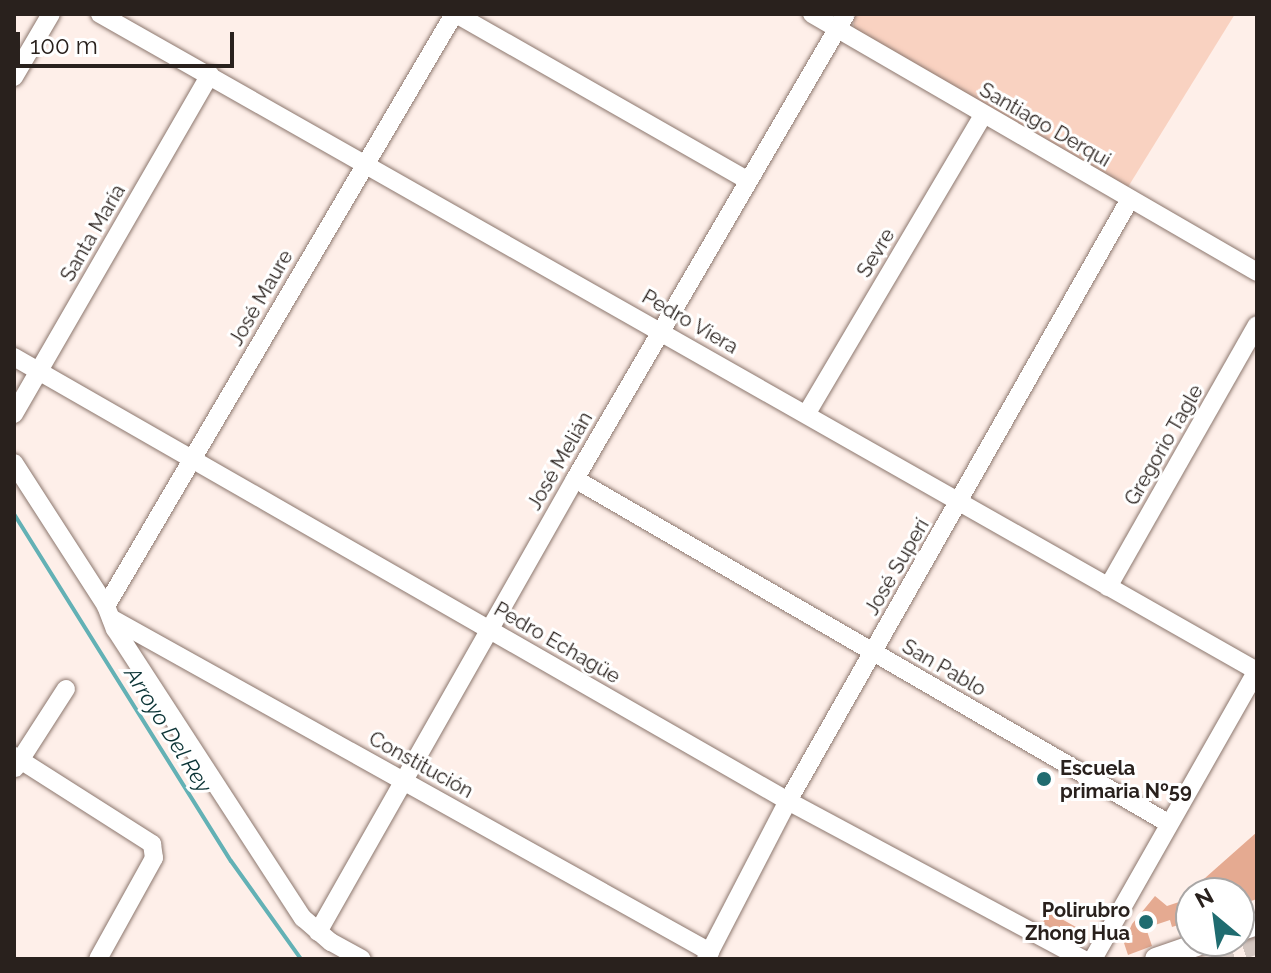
<!DOCTYPE html>
<meta charset="utf-8">
<style>
body{margin:0}
#map{position:relative;width:1271px;height:973px;overflow:hidden;background:#feefe9;font-family:Raleway,sans-serif}
div>[style]{position:absolute}
.green>*{inset:0;background:#f9d2c1}
.stream>*{height:4px;margin:-2px;padding:0 2px;transform-origin:2px;border-radius:2px;background:#63b1b5}
.building>*{inset:0;background:#e5aa91;transform-origin:0 0}
.major-tunnel>*{height:22px;margin-top:-11px;transform-origin:0;background:repeating-linear-gradient(90deg,#d3c6c0 0 22px,transparent 0 33px)}
.roads{filter:drop-shadow(0 0 2px #8c776e) drop-shadow(0 0 2px #8c776e)}
.minor>*{height:18px;margin:-9px;padding:0 9px;transform-origin:9px;border-radius:9px;background:#fff}
.major>*{height:22px;margin:-11px;padding:0 11px;transform-origin:11px;border-radius:11px;background:#fff}
.dots>*{width:22px;height:22px;translate:-50% -50%;box-sizing:border-box;border:4px solid #fff;border-radius:50%}
span{translate:-50% -50%;white-space:nowrap;text-align:center;line-height:1.15;-webkit-text-stroke:6px #fff;paint-order:stroke}
.street-label{font-size:20px;color:#29211d}
.poi-label{font-size:20px;color:#29211d;font-weight:700}
.left{translate:0 -50%;text-align:left}
.right{translate:-100% -50%;text-align:right}
.water-label{font-size:22px;color:#0a3234;font-style:italic}
.frame{position:absolute;inset:0;border:16px solid #29211d;pointer-events:none}
.north{position:absolute;left:1175px;top:877px;width:80px;height:80px;box-sizing:border-box;background:#fff;border:2px solid #a9a6a5;border-radius:50%;rotate:331deg;font-size:22px;font-weight:700;line-height:32px;text-align:center;color:#29211d}
.north::after{content:'';display:block;margin:auto;width:28px;height:36px;background:#206c70;clip-path:polygon(50% 0,100% 100%,50% 72%,0 100%)}
.scale{position:absolute;left:16px;top:32px;width:218px;height:36px;box-sizing:border-box;border:4px solid #29211d;border-top:0;padding-left:10px;font-size:24px;line-height:28px;white-space:nowrap;color:#29211d;-webkit-text-stroke:6px #fff;paint-order:stroke}
</style>
<div id="map">
<div class="green">
<i style="clip-path:polygon(853px 14px,1235px 14px,1128px 187px,854px 30px)"></i>
</div>
<div class="stream">
<i style="left:14px;top:514px;width:409px;rotate:58deg"></i>
<i style="left:231px;top:861px;width:120px;rotate:54.5deg"></i>
</div>
<div class="building">
<i style="clip-path:polygon(1257px 832px,1257px 899px,1239px 905px,1239px 893px,1198px 893px,1196px 886px)"></i>
<i style="clip-path:polygon(1155px 896px,1167px 906px,1191px 898px,1191px 921px,1172px 927px,1170px 920px,1146px 928px,1152px 946px,1128px 955px,1124px 943px,1132px 924px)"></i>
<i style="left:1049px;top:912px;width:37px;height:13px;rotate:29deg"></i>
</div>
<div class="major-tunnel">
<i style="left:1212px;top:959px;width:48px;rotate:-19.6deg"></i>
</div>
<div class="roads">
<div class="minor">
<i style="left:100px;top:14px;width:1331px;rotate:29.59deg"></i>
<i style="left:456px;top:14px;width:335px;rotate:29.7deg"></i>
<i style="left:812px;top:14px;width:514px;rotate:30.1deg"></i>
<i style="left:14px;top:77px;width:73px;rotate:-59.6deg"></i>
<i style="left:14px;top:357px;width:892px;rotate:29.84deg"></i>
<i style="left:788px;top:801px;width:335px;rotate:28.2deg"></i>
<i style="left:807px;top:413px;width:346px;rotate:-59.4deg"></i>
<i style="left:14px;top:414px;width:392px;rotate:-60deg"></i>
<i style="left:14px;top:463px;width:170px;rotate:57.2deg"></i>
<i style="left:106px;top:606px;width:25px;rotate:69deg"></i>
<i style="left:115px;top:629px;width:345px;rotate:57deg"></i>
<i style="left:303px;top:918px;width:37px;rotate:41deg"></i>
<i style="left:331px;top:942px;width:35px;rotate:29deg"></i>
<i style="left:575px;top:479px;width:686px;rotate:30.12deg"></i>
<i style="left:1108px;top:587px;width:301px;rotate:-60.4deg"></i>
<i style="left:106px;top:606px;width:687px;rotate:-59.55deg"></i>
<i style="left:111px;top:618px;width:686px;rotate:29.14deg"></i>
<i style="left:14px;top:756px;width:164px;rotate:32.5deg"></i>
<i style="left:152px;top:844px;width:14px;rotate:82deg"></i>
<i style="left:154px;top:858px;width:115px;rotate:119deg"></i>
<i style="left:15px;top:768px;width:94px;rotate:-57.2deg"></i>
<i style="left:318px;top:932px;width:521px;rotate:-60.43deg"></i>
<i style="left:575px;top:479px;width:538px;rotate:-59.77deg"></i>
<i style="left:706px;top:959px;width:178px;rotate:-62.6deg"></i>
<i style="left:788px;top:801px;width:692px;rotate:-60.4deg"></i>
<i style="left:1093px;top:959px;width:332px;rotate:-60.4deg"></i>
</div>
<div class="major">
<i style="left:1239px;top:930px;width:19px;rotate:-18deg"></i>
<i style="left:1156px;top:959px;width:55px;rotate:-19.1deg"></i>
</div>
</div>
<div class="dots">
<i style="left:1044px;top:779px;background:#206c70"></i>
<i style="left:1146px;top:922px;background:#206c70"></i>
</div>
<div class="street-label">
<span style="left:1045px;top:125px;rotate:30deg">Santiago Derqui</span>
<span style="left:93px;top:233px;rotate:-60deg">Santa María</span>
<span style="left:876px;top:253px;rotate:-59deg">Sevre</span>
<span style="left:261px;top:298px;rotate:-60deg">José Maure</span>
<span style="left:690px;top:322px;rotate:30deg">Pedro Viera</span>
<span style="left:1164px;top:445px;rotate:-60deg">Gregorio Tagle</span>
<span style="left:560px;top:461px;rotate:-60deg">José Melián</span>
<span style="left:897px;top:567px;rotate:-60deg">José Superí</span>
<span style="left:557px;top:643px;rotate:30deg">Pedro Echagüe</span>
<span style="left:944px;top:668px;rotate:30deg">San Pablo</span>
<span style="left:421px;top:765px;rotate:29deg">Constitución</span>
</div>
<div class="poi-label">
<span class="left" style="left:1060px;top:780px">Escuela<br>primaria Nº59</span>
<span class="right" style="left:1130px;top:922px">Polirubro<br>Zhong Hua</span>
</div>
<div class="water-label">
<span style="left:168px;top:730px;rotate:58deg">Arroyo Del Rey</span>
</div>
<div class="frame"></div>
<div class="north">N</div>
<div class="scale">100 m</div>
</div>
